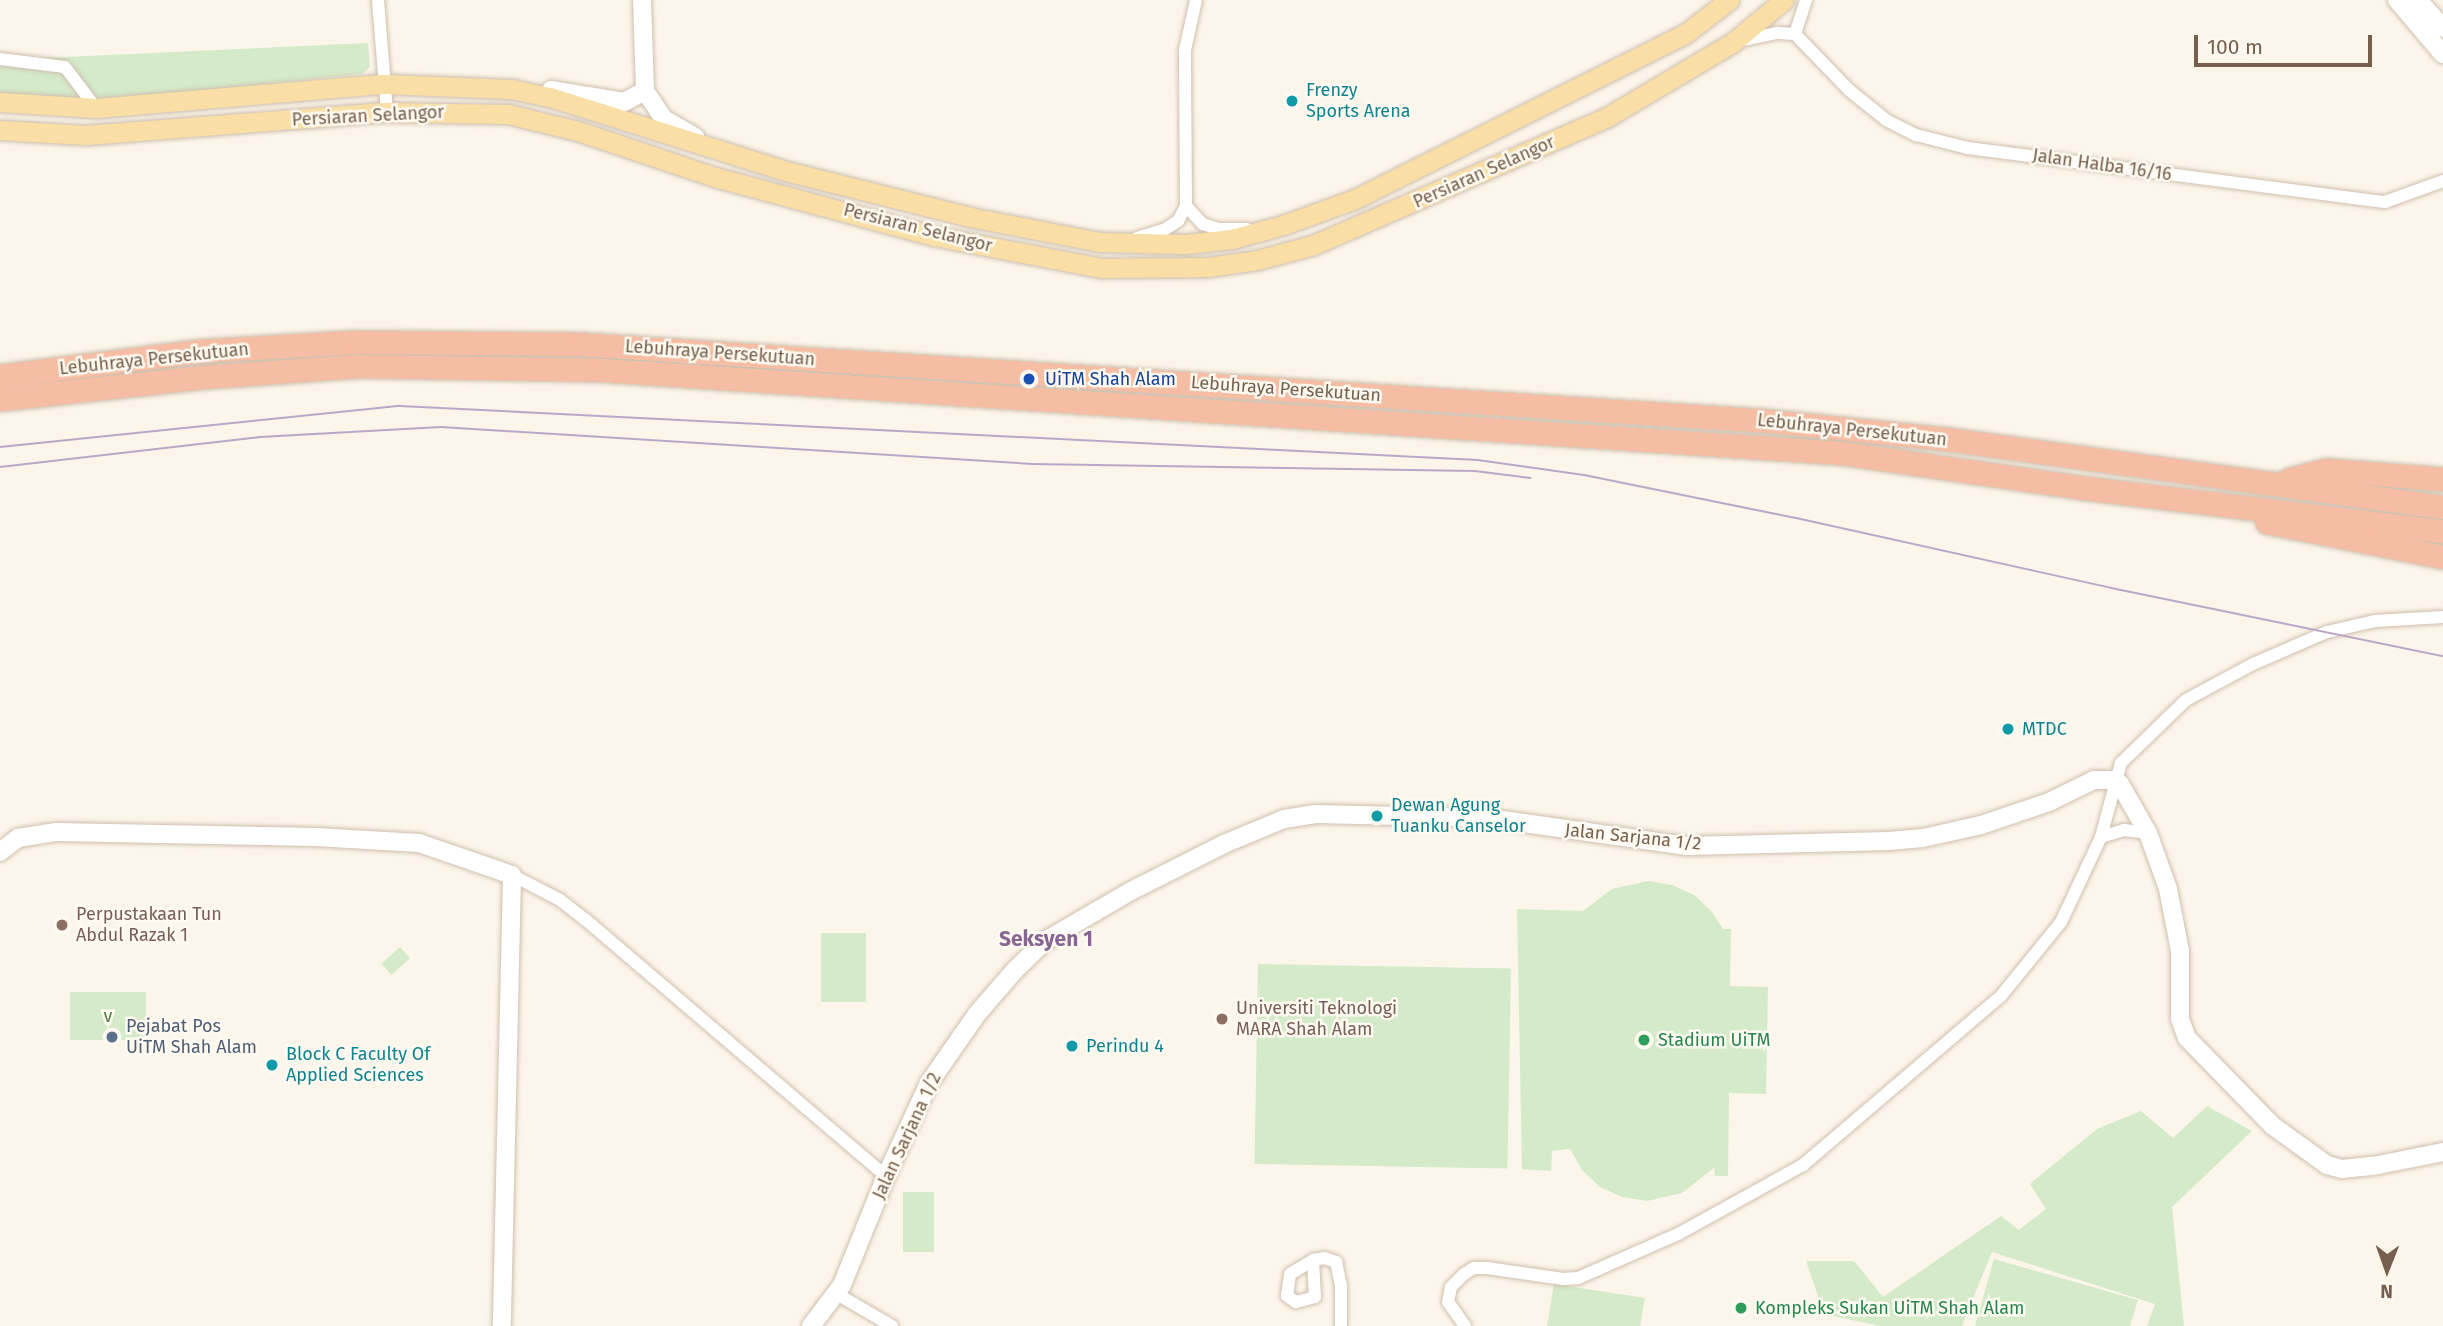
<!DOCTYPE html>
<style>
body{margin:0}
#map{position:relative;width:2443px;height:1326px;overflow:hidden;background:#fcf6ea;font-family:"Fira Sans",sans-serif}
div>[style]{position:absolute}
.green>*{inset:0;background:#d4eac8;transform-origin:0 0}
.roads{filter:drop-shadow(0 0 2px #cfbfaf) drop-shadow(0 0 2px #cfbfaf)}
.street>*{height:12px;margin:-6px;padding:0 6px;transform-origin:6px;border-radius:6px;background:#fff}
.secondary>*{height:18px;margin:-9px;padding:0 9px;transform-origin:9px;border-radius:9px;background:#fff}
.primary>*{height:19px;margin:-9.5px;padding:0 9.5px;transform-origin:9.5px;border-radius:9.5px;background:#f9dfa5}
.highway>*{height:23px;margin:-11.5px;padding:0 11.5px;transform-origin:11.5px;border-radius:11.5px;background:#f5bda3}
.tram>*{height:2px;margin:-1px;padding:0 1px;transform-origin:1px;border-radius:1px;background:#baa7c7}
.dots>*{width:19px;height:19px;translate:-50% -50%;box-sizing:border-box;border:4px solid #fffaf1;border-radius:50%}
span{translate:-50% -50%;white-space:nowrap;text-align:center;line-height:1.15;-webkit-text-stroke:5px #fffaf1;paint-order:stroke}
.culture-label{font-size:18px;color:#0d838f}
.left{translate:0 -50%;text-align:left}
.street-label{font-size:18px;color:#775f4d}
.transit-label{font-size:18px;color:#164399}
.education-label{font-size:18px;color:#785e54}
.park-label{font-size:18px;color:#527d45}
.service-label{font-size:18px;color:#4e5e75}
.leisure-label{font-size:18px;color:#27864d}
.quarter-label{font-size:21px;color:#876693;font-weight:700}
.north{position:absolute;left:2352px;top:1235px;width:70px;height:70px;-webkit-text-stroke:5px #fffaf1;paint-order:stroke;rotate:181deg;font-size:19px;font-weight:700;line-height:28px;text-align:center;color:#775f4d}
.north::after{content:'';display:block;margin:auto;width:24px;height:32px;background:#775f4d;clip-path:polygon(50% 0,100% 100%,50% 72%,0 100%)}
.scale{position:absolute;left:2194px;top:35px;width:178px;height:32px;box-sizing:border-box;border:4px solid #775f4d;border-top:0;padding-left:9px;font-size:21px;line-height:24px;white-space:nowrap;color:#775f4d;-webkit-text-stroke:5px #fffaf1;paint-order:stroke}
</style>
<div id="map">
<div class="green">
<i style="clip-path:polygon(368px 43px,370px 67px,362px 74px,85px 102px,0 98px,0 60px)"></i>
<i style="clip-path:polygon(1648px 881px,1672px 885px,1694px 895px,1712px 912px,1723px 929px,1731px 929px,1730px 986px,1768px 987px,1766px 1094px,1729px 1093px,1728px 1176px,1715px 1176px,1714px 1168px,1682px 1193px,1647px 1201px,1622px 1197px,1600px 1187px,1582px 1170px,1570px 1149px,1552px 1151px,1551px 1171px,1522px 1169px,1517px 909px,1583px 911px,1612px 889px)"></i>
<i style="left:866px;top:933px;width:69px;height:45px;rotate:90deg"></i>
<i style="left:400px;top:947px;width:15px;height:25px;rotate:48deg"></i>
<i style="left:1258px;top:964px;width:253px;height:200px;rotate:1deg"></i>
<i style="left:146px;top:992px;width:48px;height:76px;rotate:90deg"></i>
<i style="clip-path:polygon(2207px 1106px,2252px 1131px,2172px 1207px,2184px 1326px,2147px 1326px,2155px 1304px,1992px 1252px,1962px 1326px,1880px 1326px,1824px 1314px,1806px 1261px,1854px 1261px,1883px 1297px,2001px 1216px,2019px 1230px,2046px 1209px,2030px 1184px,2097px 1129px,2141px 1111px,2173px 1138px)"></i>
<i style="left:934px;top:1192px;width:60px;height:31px;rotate:90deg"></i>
<i style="clip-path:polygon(1994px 1259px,2138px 1300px,2130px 1326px,1975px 1326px)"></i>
<i style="clip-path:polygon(1554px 1284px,1645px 1298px,1640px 1326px,1547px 1326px)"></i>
</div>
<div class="roads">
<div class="street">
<i style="left:378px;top:0;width:112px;rotate:85.4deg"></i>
<i style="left:1795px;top:34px;width:36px;rotate:-72deg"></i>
<i style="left:1739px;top:41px;width:40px;rotate:-12deg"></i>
<i style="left:1778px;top:33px;width:17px;rotate:3deg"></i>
<i style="left:1795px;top:34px;width:78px;rotate:46deg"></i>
<i style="left:1849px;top:90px;width:48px;rotate:39deg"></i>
<i style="left:1886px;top:120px;width:34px;rotate:27deg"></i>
<i style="left:1916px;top:135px;width:54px;rotate:14deg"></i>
<i style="left:1968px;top:148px;width:420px;rotate:7.4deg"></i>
<i style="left:2385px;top:202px;width:62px;rotate:-19.9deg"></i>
<i style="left:0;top:59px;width:65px;rotate:7deg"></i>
<i style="left:65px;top:67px;width:51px;rotate:52.9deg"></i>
<i style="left:1186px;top:206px;width:25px;rotate:47deg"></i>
<i style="left:1203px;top:224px;width:16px;rotate:18deg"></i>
<i style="left:1218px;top:229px;width:29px"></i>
<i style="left:1137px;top:238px;width:28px;rotate:-17deg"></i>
<i style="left:1164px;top:230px;width:17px;rotate:-33deg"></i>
<i style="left:1178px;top:221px;width:17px;rotate:-62deg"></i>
<i style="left:1186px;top:206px;width:156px;rotate:-90.4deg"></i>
<i style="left:1185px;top:50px;width:51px;rotate:-77.6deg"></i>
<i style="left:2101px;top:837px;width:24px;rotate:-17deg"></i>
<i style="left:2124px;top:830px;width:24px;rotate:7deg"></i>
<i style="left:512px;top:875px;width:54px;rotate:27.5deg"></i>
<i style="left:560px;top:900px;width:33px;rotate:38deg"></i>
<i style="left:586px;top:920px;width:394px;rotate:40.5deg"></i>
<i style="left:1313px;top:1260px;width:37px;rotate:87deg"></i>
<i style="left:1315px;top:1297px;width:20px;rotate:165deg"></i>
<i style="left:1296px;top:1302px;width:11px;rotate:-146deg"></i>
<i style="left:1287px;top:1296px;width:22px;rotate:-82deg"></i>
<i style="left:1290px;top:1274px;width:27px;rotate:-31deg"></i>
<i style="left:1313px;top:1260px;width:11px;rotate:-10deg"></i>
<i style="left:1324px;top:1258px;width:13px;rotate:18deg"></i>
<i style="left:1336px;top:1262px;width:25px;rotate:78deg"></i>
<i style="left:1341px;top:1286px;width:40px;rotate:90deg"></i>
<i style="left:837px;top:1294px;width:64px;rotate:30.2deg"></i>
<i style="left:1465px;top:1326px;width:29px;rotate:-125deg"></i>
<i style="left:1448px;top:1302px;width:15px;rotate:-79deg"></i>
<i style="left:1451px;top:1287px;width:18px;rotate:-45deg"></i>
<i style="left:1464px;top:1274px;width:12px;rotate:-31deg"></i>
<i style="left:1474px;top:1268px;width:13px"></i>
<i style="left:1487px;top:1268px;width:77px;rotate:8.2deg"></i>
<i style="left:1563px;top:1279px;width:15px;rotate:-4deg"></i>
<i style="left:1578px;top:1278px;width:109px;rotate:-23.7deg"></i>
<i style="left:1678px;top:1234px;width:143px;rotate:-28.9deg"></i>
<i style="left:1803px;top:1165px;width:260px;rotate:-40.5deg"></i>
<i style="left:2001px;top:996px;width:95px;rotate:-51deg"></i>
<i style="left:2061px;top:922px;width:94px;rotate:-64.8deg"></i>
<i style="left:2101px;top:837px;width:77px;rotate:-74.9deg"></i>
<i style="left:2121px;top:763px;width:91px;rotate:-44.1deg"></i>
<i style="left:2186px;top:700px;width:76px;rotate:-28.2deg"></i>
<i style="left:2253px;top:664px;width:81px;rotate:-23.4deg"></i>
<i style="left:2327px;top:632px;width:49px;rotate:-12.9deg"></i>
<i style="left:2375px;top:621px;width:68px;rotate:-3.4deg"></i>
</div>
<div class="secondary">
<i style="left:642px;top:0;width:91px;rotate:88.1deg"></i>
<i style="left:645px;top:91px;width:34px;rotate:56deg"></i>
<i style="left:664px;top:119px;width:36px;rotate:30deg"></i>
<i style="left:2397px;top:0;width:71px;rotate:49.6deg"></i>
<i style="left:2418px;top:0;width:38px;rotate:48deg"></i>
<i style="left:551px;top:90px;width:74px;rotate:9.3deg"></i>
<i style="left:624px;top:102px;width:24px;rotate:-28deg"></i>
<i style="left:0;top:852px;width:23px;rotate:-38deg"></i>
<i style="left:18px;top:838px;width:39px;rotate:-9deg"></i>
<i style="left:57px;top:832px;width:259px;rotate:1.1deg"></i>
<i style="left:316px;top:837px;width:103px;rotate:3.3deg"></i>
<i style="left:419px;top:843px;width:98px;rotate:19deg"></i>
<i style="left:512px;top:875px;width:451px;rotate:91.3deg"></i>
<i style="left:811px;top:1326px;width:51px;rotate:-52.9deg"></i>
<i style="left:842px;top:1285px;width:118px;rotate:-68deg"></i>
<i style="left:886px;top:1176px;width:102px;rotate:-65.2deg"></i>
<i style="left:929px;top:1083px;width:84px;rotate:-55.2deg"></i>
<i style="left:977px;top:1014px;width:58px;rotate:-49.2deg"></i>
<i style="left:1015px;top:970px;width:42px;rotate:-44deg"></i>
<i style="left:1045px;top:941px;width:99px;rotate:-30.2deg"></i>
<i style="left:1131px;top:891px;width:104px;rotate:-26.8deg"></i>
<i style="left:1224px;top:844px;width:65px;rotate:-22.6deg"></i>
<i style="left:1284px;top:819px;width:32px;rotate:-9deg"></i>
<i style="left:1316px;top:814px;width:172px;rotate:1.3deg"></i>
<i style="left:1488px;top:818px;width:200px;rotate:8deg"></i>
<i style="left:1686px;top:846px;width:203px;rotate:-1.4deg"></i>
<i style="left:1889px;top:841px;width:34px;rotate:-5deg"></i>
<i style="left:1923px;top:838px;width:59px;rotate:-12.6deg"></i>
<i style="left:1981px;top:825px;width:72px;rotate:-18.7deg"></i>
<i style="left:2049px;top:802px;width:50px;rotate:-26.1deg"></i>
<i style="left:2094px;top:780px;width:20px"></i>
<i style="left:2114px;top:780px;width:7px;rotate:34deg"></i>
<i style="left:2120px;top:784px;width:56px;rotate:60.3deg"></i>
<i style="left:2148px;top:833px;width:59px;rotate:70.3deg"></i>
<i style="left:2168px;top:889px;width:63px;rotate:79deg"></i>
<i style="left:2180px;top:951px;width:68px;rotate:90deg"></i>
<i style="left:2180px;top:1019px;width:20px;rotate:70deg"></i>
<i style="left:2187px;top:1038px;width:123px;rotate:45.7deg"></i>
<i style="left:2273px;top:1126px;width:67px;rotate:35.8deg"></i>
<i style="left:2327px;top:1165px;width:16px;rotate:15deg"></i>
<i style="left:2342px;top:1169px;width:36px;rotate:-6deg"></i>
<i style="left:2378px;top:1165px;width:66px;rotate:-11.3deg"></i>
</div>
<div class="primary">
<i style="left:0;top:102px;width:96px;rotate:3.6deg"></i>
<i style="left:96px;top:108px;width:289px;rotate:-4.8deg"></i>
<i style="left:384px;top:84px;width:127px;rotate:2.3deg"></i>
<i style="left:511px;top:89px;width:40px;rotate:12deg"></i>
<i style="left:550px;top:97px;width:247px;rotate:17.4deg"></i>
<i style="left:786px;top:171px;width:190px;rotate:14deg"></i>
<i style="left:970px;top:217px;width:132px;rotate:10.9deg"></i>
<i style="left:1100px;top:242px;width:85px;rotate:1.3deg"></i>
<i style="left:1185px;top:244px;width:47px;rotate:-6.1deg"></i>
<i style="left:1232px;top:239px;width:56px;rotate:-15.5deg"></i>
<i style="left:1286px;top:224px;width:73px;rotate:-19.9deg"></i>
<i style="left:1355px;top:199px;width:369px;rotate:-26.6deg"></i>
<i style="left:1685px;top:34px;width:56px;rotate:-37.7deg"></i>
<i style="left:0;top:130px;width:86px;rotate:3.3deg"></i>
<i style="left:86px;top:135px;width:302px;rotate:-4.4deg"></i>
<i style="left:387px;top:112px;width:121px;rotate:0.9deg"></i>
<i style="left:508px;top:114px;width:72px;rotate:13.7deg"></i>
<i style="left:578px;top:131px;width:145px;rotate:18.6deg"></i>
<i style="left:715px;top:177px;width:227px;rotate:15.1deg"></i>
<i style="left:934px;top:236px;width:170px;rotate:10.8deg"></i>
<i style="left:1101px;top:268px;width:107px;rotate:-0.5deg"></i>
<i style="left:1208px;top:267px;width:49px;rotate:-8.1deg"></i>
<i style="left:1257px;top:260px;width:58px;rotate:-15deg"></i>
<i style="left:1313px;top:245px;width:323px;rotate:-23.5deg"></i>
<i style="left:1609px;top:116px;width:143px;rotate:-30.7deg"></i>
<i style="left:1732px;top:43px;width:67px;rotate:-39.6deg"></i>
</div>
<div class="highway">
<i style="left:0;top:376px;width:202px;rotate:-7.1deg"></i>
<i style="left:200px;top:351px;width:155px;rotate:-3.3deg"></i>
<i style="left:355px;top:342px;width:224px;rotate:0.5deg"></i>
<i style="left:579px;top:344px;width:1192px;rotate:3.7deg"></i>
<i style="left:1769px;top:421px;width:178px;rotate:5.8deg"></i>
<i style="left:1946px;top:439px;width:502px;rotate:7.79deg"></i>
<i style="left:0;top:399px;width:204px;rotate:-6.2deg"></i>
<i style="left:203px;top:377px;width:154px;rotate:-4.1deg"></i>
<i style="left:357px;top:366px;width:246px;rotate:0.9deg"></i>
<i style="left:603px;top:370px;width:1242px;rotate:3.83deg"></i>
<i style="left:1842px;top:453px;width:237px;rotate:8.2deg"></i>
<i style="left:2077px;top:487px;width:369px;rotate:6.9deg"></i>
<i style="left:2288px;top:480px;width:39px;rotate:-15deg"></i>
<i style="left:2326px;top:470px;width:117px;rotate:4.4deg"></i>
<i style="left:2267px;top:522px;width:179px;rotate:11.2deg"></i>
</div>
</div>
<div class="tram">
<i style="left:0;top:447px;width:402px;rotate:-5.9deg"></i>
<i style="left:400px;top:406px;width:1079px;rotate:2.87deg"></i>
<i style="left:1478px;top:460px;width:107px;rotate:8.1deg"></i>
<i style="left:1584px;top:475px;width:216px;rotate:11.5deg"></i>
<i style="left:1796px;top:518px;width:323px;rotate:12.5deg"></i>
<i style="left:2111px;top:588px;width:339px;rotate:11.6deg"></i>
<i style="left:0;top:467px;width:262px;rotate:-6.6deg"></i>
<i style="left:260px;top:437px;width:181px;rotate:-3.2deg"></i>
<i style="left:441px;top:427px;width:592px;rotate:3.58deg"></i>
<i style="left:1032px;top:464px;width:443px;rotate:0.9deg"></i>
<i style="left:1475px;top:471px;width:56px;rotate:7.1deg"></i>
</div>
<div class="dots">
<i style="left:1292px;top:101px;background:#0f9aa8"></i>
<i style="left:1029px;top:379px;background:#1a4fb4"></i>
<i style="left:2008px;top:729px;background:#0f9aa8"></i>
<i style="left:1377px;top:816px;background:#0f9aa8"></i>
<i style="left:62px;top:925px;background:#8d6e63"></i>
<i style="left:1222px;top:1019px;background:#8d6e63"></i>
<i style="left:112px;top:1037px;background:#5c6f8a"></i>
<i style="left:1644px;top:1040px;background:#2e9e5b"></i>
<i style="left:1072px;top:1046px;background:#0f9aa8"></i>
<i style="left:272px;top:1065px;background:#0f9aa8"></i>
<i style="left:1741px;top:1308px;background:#2e9e5b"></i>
</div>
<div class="culture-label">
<span class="left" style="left:1306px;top:101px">Frenzy<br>Sports Arena</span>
<span class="left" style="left:2022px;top:729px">MTDC</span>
<span class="left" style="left:1391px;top:816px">Dewan Agung<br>Tuanku Canselor</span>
<span class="left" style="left:1086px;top:1046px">Perindu 4</span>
<span class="left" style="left:286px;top:1065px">Block C Faculty Of<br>Applied Sciences</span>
</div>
<div class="street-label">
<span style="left:368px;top:116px;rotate:-3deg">Persiaran Selangor</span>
<span style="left:2102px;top:165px;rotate:8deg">Jalan Halba 16/16</span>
<span style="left:1484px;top:172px;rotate:-24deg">Persiaran Selangor</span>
<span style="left:918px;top:228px;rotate:14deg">Persiaran Selangor</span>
<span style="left:720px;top:353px;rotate:4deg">Lebuhraya Persekutuan</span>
<span style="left:154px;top:359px;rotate:-6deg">Lebuhraya Persekutuan</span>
<span style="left:1286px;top:389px;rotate:4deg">Lebuhraya Persekutuan</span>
<span style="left:1852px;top:430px;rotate:6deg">Lebuhraya Persekutuan</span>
<span style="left:1633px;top:837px;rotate:6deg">Jalan Sarjana 1/2</span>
<span style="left:907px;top:1136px;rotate:-65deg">Jalan Sarjana 1/2</span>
</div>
<div class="transit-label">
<span class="left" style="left:1045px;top:379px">UiTM Shah Alam</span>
</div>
<div class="education-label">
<span class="left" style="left:76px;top:925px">Perpustakaan Tun<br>Abdul Razak 1</span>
<span class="left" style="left:1236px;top:1019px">Universiti Teknologi<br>MARA Shah Alam</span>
</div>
<div class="park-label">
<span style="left:108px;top:1016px">v</span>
</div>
<div class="service-label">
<span class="left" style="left:126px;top:1037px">Pejabat Pos<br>UiTM Shah Alam</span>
</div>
<div class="leisure-label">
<span class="left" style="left:1658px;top:1040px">Stadium UiTM</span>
<span class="left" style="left:1755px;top:1308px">Kompleks Sukan UiTM Shah Alam</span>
</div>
<div class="quarter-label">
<span style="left:1046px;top:939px">Seksyen 1</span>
</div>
<div class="north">N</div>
<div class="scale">100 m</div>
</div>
